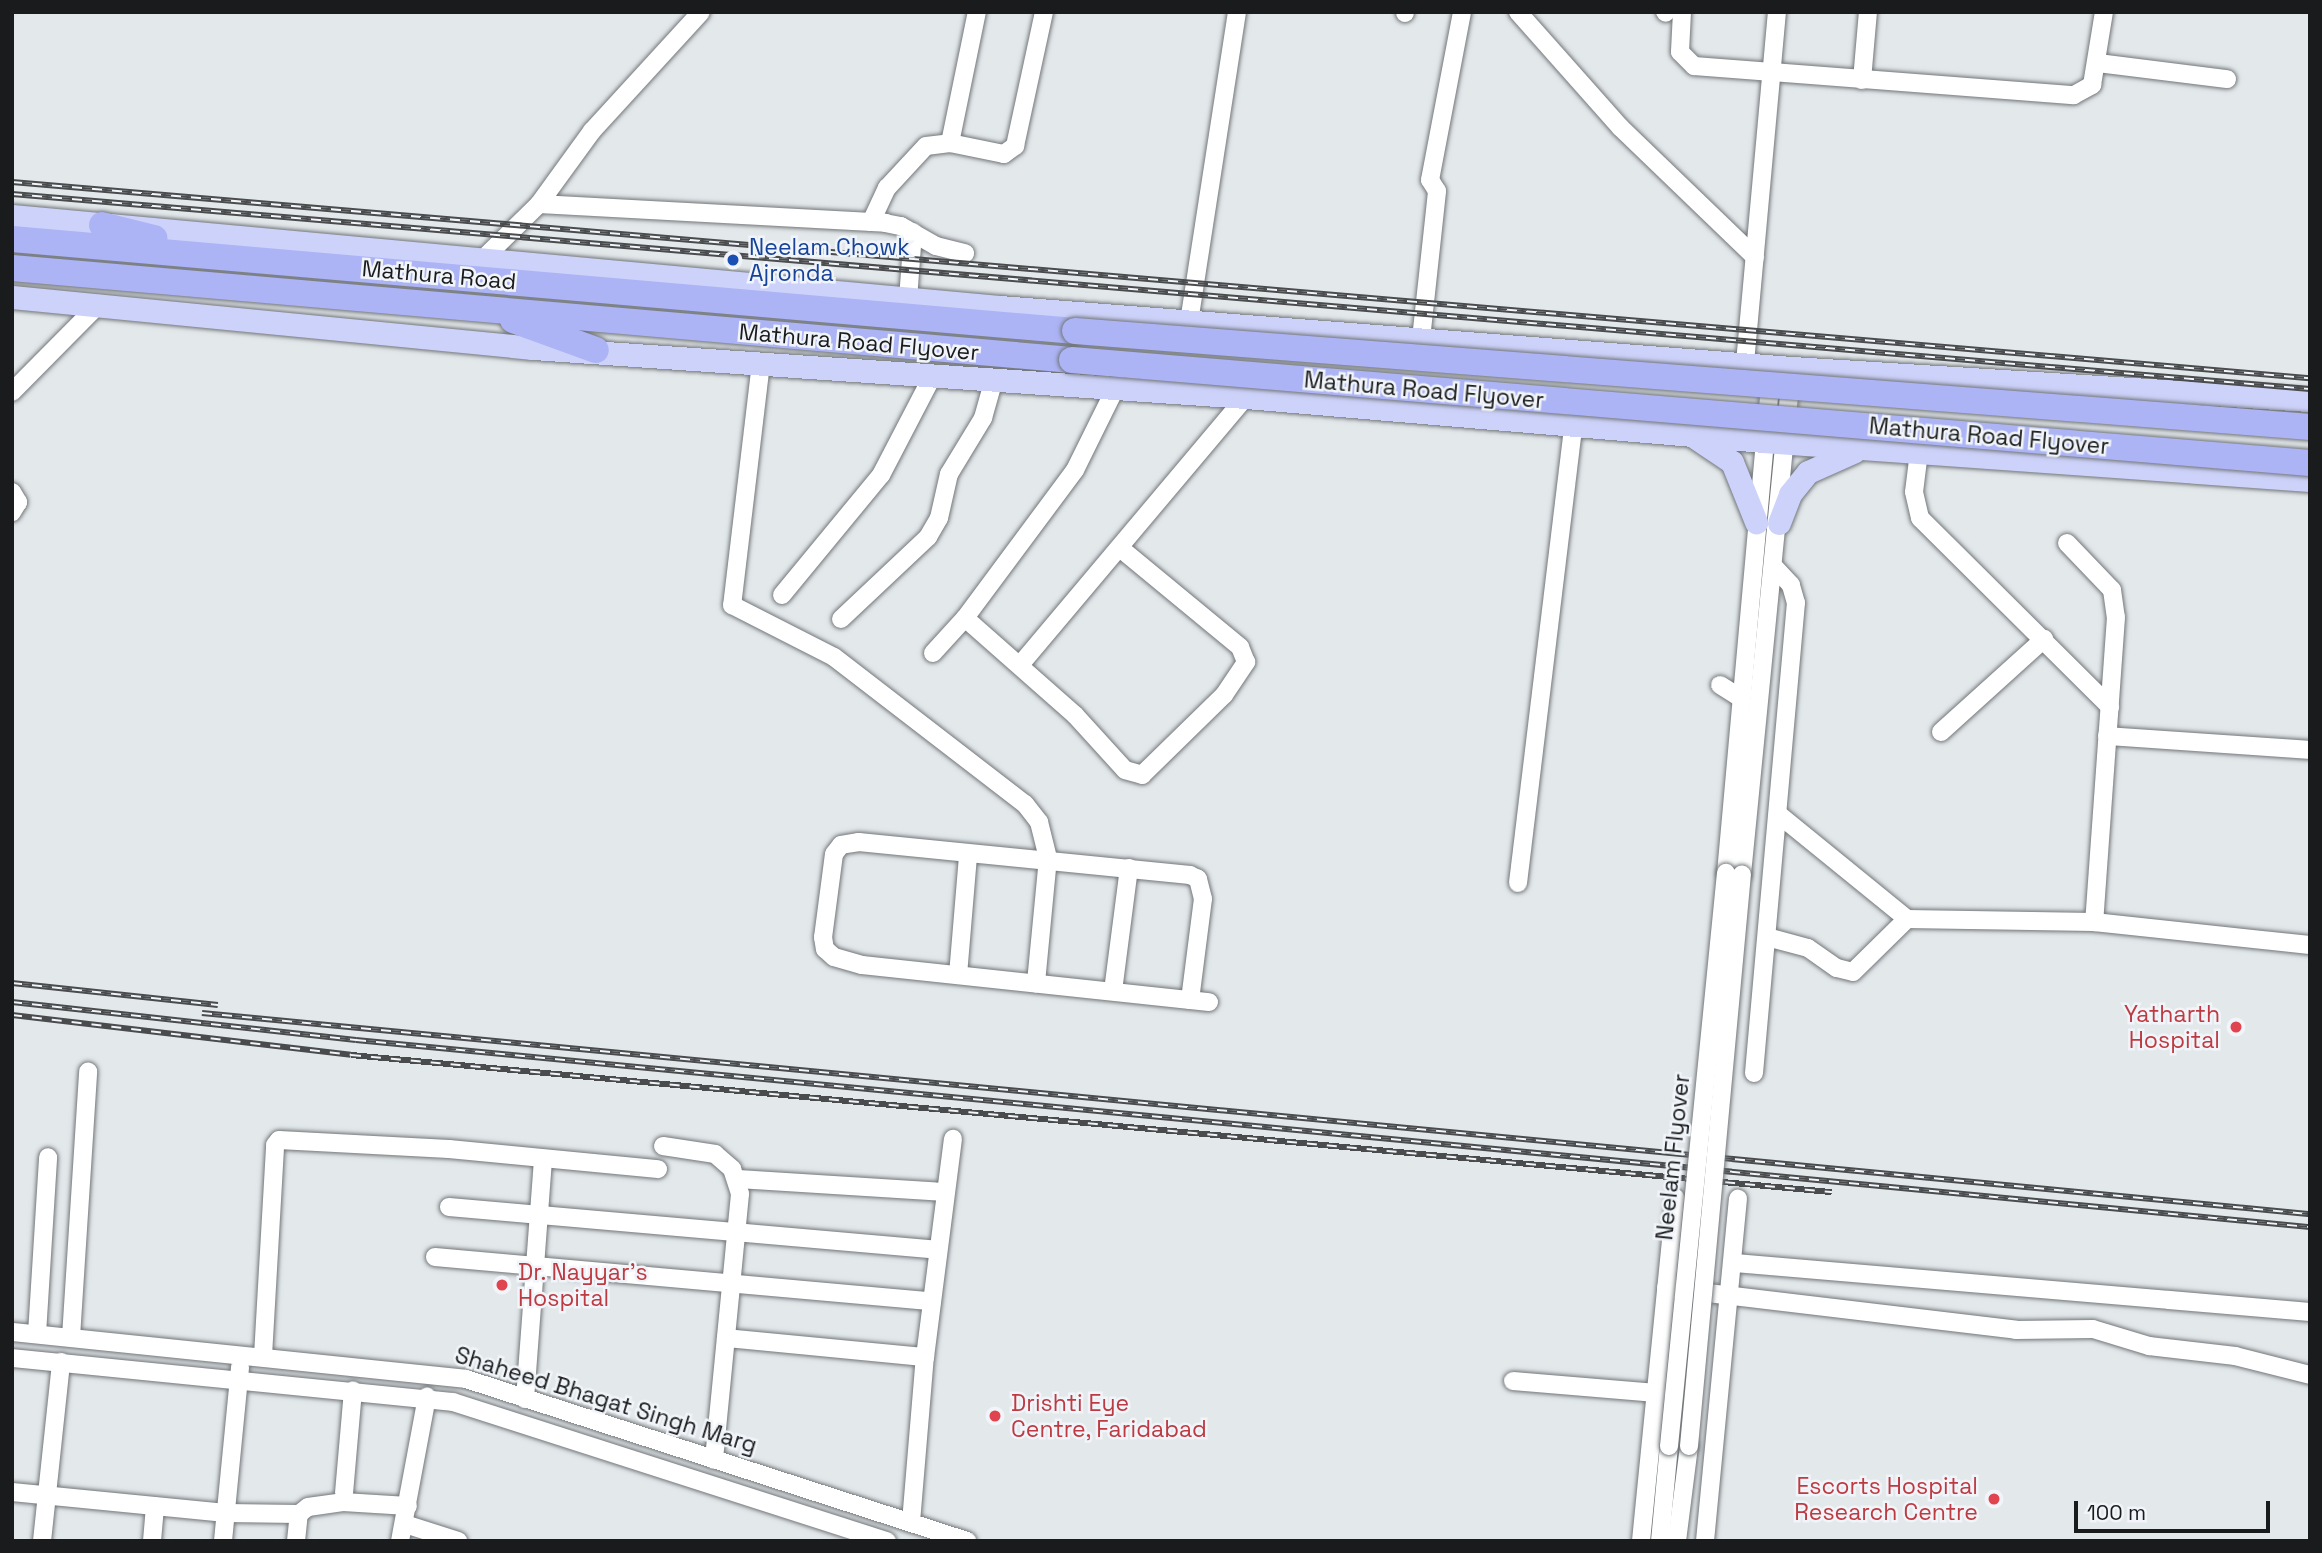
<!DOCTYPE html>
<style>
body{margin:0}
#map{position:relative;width:2322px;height:1553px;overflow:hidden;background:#e3e8eb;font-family:"Space Grotesk",sans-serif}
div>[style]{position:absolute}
.roads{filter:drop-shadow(0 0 2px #727679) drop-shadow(0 0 2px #727679)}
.minor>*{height:18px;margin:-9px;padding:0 9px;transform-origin:9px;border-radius:9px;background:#fff}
.major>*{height:23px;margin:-11.5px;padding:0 11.5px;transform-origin:11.5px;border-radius:11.5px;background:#cdd2fa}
.highway>*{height:26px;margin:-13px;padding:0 13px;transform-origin:13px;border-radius:13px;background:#acb4f6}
.rail>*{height:6px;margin-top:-3px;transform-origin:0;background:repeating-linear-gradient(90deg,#f1f5f9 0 10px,#494b4d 0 20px);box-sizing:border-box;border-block:2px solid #494b4d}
.bridges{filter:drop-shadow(0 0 2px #727679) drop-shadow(0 0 2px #727679)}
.minor-bridge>*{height:18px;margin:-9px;padding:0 9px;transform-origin:9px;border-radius:9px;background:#fff}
.highway-bridge>*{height:26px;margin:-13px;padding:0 13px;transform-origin:13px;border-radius:13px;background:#acb4f6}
.dots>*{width:19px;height:19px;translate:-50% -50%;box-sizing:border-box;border:4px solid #f1f5f9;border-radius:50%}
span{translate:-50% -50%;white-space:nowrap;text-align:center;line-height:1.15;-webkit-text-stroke:5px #f1f5f9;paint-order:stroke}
.transit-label{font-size:23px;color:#164399}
.left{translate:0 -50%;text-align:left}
.street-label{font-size:23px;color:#1a1b1d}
.health-label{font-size:23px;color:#be3a42}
.right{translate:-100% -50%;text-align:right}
.frame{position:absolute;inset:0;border:14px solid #1a1b1d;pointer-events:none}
.scale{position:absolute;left:2074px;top:1501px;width:196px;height:32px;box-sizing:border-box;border:4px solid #1a1b1d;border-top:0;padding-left:9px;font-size:21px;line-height:24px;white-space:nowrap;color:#1a1b1d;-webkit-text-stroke:5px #f1f5f9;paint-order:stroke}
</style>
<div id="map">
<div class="roads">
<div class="minor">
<i style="left:1518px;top:12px;width:155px;rotate:48.4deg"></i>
<i style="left:1621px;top:128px;width:186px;rotate:43.9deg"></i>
<i style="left:1665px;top:12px;width:1px;rotate:45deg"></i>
<i style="left:1682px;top:12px;width:40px;rotate:92.9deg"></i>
<i style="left:1680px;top:52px;width:20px;rotate:45deg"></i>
<i style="left:1694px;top:66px;width:381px;rotate:4.4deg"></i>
<i style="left:2074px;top:95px;width:21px;rotate:-29deg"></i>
<i style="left:2092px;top:85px;width:74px;rotate:-80.7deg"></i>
<i style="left:1405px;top:13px;width:1px;rotate:-90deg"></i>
<i style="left:2098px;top:63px;width:130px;rotate:7.1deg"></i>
<i style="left:1862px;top:80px;width:68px;rotate:-85deg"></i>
<i style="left:950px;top:143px;width:134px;rotate:-78.4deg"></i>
<i style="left:539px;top:204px;width:347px;rotate:3.1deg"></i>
<i style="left:885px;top:223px;width:16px;rotate:11deg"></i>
<i style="left:901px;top:226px;width:40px;rotate:29.7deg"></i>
<i style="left:936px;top:246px;width:30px;rotate:14deg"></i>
<i style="left:871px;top:222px;width:38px;rotate:-65deg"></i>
<i style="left:887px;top:188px;width:57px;rotate:-47.1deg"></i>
<i style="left:926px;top:146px;width:24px;rotate:-7deg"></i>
<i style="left:950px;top:143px;width:55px;rotate:11.5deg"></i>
<i style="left:1004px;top:154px;width:14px;rotate:-36deg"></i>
<i style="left:1015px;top:146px;width:137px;rotate:-77.8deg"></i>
<i style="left:483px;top:259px;width:78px;rotate:-44.5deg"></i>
<i style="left:539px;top:204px;width:90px;rotate:-54deg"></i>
<i style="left:592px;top:131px;width:161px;rotate:-47.5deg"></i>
<i style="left:908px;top:299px;width:67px;rotate:-85.7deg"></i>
<i style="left:1189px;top:322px;width:314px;rotate:-81.2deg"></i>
<i style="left:1421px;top:339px;width:149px;rotate:-83.8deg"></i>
<i style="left:1437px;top:191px;width:13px;rotate:-122deg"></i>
<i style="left:1430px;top:180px;width:171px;rotate:-79.2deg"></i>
<i style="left:761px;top:363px;width:244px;rotate:96.8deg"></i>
<i style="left:732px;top:605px;width:114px;rotate:27deg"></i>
<i style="left:834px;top:657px;width:241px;rotate:37.6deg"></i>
<i style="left:1025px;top:804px;width:23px;rotate:52deg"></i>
<i style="left:1039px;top:822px;width:37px;rotate:76deg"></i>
<i style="left:1048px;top:858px;width:126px;rotate:95.5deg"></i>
<i style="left:1745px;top:363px;width:352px;rotate:-84.8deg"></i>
<i style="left:12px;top:392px;width:124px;rotate:-45.3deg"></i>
<i style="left:1919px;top:452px;width:40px;rotate:97.1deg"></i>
<i style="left:1914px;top:492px;width:27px;rotate:77deg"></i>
<i style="left:1920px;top:518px;width:268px;rotate:44.8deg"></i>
<i style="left:12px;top:492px;width:12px;rotate:59deg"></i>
<i style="left:18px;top:502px;width:12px;rotate:121deg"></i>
<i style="left:2067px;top:543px;width:65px;rotate:46.2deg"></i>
<i style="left:2112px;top:590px;width:27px;rotate:82deg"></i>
<i style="left:2116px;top:617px;width:306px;rotate:94.1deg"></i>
<i style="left:782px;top:595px;width:156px;rotate:-50.5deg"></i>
<i style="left:881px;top:475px;width:113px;rotate:-62.5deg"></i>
<i style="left:965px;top:618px;width:147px;rotate:41.4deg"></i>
<i style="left:1075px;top:715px;width:74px;rotate:47.7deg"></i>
<i style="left:1125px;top:770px;width:18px;rotate:16deg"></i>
<i style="left:1142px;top:775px;width:115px;rotate:-44.3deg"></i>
<i style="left:1224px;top:695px;width:40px;rotate:-56deg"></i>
<i style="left:1246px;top:662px;width:16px;rotate:-112deg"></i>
<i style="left:1240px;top:647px;width:154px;rotate:-140.5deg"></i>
<i style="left:841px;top:619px;width:120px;rotate:-43.3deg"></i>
<i style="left:928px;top:537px;width:22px;rotate:-60deg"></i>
<i style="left:939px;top:518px;width:45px;rotate:-77.2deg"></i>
<i style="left:949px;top:474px;width:66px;rotate:-58.7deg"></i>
<i style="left:983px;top:418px;width:41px;rotate:-74.2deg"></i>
<i style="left:933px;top:653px;width:47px;rotate:-47.6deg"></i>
<i style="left:965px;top:618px;width:184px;rotate:-53.4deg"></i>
<i style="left:1075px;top:470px;width:93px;rotate:-63.7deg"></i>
<i style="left:1020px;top:665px;width:351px;rotate:-49.9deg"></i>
<i style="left:1720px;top:685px;width:25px;rotate:32deg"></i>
<i style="left:1941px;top:732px;width:139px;rotate:-42.1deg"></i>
<i style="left:2107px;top:736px;width:203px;rotate:3.9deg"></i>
<i style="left:1778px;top:814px;width:166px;rotate:39.1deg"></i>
<i style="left:1907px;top:919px;width:187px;rotate:0.9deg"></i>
<i style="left:2094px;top:922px;width:217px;rotate:6.1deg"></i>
<i style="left:1726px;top:873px;width:500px;rotate:-84.84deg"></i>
<i style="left:1742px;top:874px;width:500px;rotate:-84.38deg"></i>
<i style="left:1518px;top:883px;width:463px;rotate:-83.1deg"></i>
<i style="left:1767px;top:937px;width:42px;rotate:15deg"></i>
<i style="left:1808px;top:948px;width:35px;rotate:35deg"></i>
<i style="left:1837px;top:968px;width:16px;rotate:14deg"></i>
<i style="left:1853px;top:972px;width:76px;rotate:-44.5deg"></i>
<i style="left:958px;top:975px;width:120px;rotate:-85.2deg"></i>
<i style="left:1113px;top:991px;width:124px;rotate:-82.6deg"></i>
<i style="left:1190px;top:1000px;width:102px;rotate:-82.7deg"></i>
<i style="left:1203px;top:899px;width:21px;rotate:-104deg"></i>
<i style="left:1198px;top:879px;width:9px;rotate:-153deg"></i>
<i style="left:1190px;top:875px;width:333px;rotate:-174.3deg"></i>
<i style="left:859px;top:842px;width:18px;rotate:171deg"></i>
<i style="left:841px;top:845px;width:11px;rotate:128deg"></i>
<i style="left:834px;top:854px;width:84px;rotate:97.5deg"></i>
<i style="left:823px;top:937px;width:12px;rotate:81deg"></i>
<i style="left:825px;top:949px;width:12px;rotate:42deg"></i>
<i style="left:834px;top:957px;width:29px;rotate:16deg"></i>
<i style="left:862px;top:965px;width:349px;rotate:6.1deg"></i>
<i style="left:1754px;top:1073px;width:472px;rotate:-84.9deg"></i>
<i style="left:1796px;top:603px;width:19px;rotate:-106deg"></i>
<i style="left:1791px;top:585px;width:25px;rotate:-133deg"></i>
<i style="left:663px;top:1146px;width:53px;rotate:8.7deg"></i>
<i style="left:715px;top:1154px;width:23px;rotate:41deg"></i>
<i style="left:732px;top:1169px;width:26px;rotate:72deg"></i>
<i style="left:740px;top:1194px;width:267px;rotate:95.6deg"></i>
<i style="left:738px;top:1179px;width:207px;rotate:3.6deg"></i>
<i style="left:449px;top:1207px;width:491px;rotate:5deg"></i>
<i style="left:435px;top:1257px;width:499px;rotate:5.1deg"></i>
<i style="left:1735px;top:1263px;width:577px;rotate:4.87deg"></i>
<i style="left:1666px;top:1288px;width:353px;rotate:6.8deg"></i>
<i style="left:2016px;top:1330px;width:77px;rotate:-0.7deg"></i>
<i style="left:2093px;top:1329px;width:59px;rotate:16.9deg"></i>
<i style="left:2149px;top:1346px;width:87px;rotate:6.6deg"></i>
<i style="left:2235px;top:1356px;width:77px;rotate:14.2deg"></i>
<i style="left:12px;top:1332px;width:456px;rotate:5.9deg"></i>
<i style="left:466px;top:1379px;width:527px;rotate:17.92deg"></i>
<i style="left:37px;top:1334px;width:177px;rotate:-86.4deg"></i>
<i style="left:71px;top:1337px;width:266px;rotate:-86.3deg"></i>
<i style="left:726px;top:1338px;width:200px;rotate:5.5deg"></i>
<i style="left:263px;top:1356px;width:211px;rotate:-86.7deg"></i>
<i style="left:275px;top:1145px;width:6px;rotate:-51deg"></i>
<i style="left:279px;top:1140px;width:170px;rotate:3deg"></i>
<i style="left:449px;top:1149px;width:210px;rotate:5.5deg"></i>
<i style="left:12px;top:1358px;width:443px;rotate:5.7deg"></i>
<i style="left:453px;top:1402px;width:456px;rotate:17.8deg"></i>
<i style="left:1513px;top:1381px;width:144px;rotate:4.8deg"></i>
<i style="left:525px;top:1399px;width:241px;rotate:-85.7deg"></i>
<i style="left:12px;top:1492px;width:215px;rotate:5.6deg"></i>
<i style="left:226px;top:1513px;width:73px;rotate:0.8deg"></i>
<i style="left:299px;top:1514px;width:11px;rotate:-38deg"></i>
<i style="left:308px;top:1507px;width:35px;rotate:-8deg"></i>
<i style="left:343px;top:1502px;width:65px;rotate:3.5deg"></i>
<i style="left:344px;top:1493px;width:103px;rotate:-85deg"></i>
<i style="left:911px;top:1522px;width:166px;rotate:-85.2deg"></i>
<i style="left:925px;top:1357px;width:220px;rotate:-82.7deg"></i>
<i style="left:405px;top:1524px;width:56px;rotate:17.8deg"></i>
<i style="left:42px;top:1541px;width:180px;rotate:-83.9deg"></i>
<i style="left:152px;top:1541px;width:35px;rotate:-85deg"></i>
<i style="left:223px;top:1541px;width:175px;rotate:-84.4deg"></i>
<i style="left:296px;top:1541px;width:27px;rotate:-84deg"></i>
<i style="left:400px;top:1541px;width:147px;rotate:-79.4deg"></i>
<i style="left:1641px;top:1541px;width:345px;rotate:-84.3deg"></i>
<i style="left:1660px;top:1541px;width:95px;rotate:-84.6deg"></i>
<i style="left:1677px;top:1541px;width:96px;rotate:-82.8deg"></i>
<i style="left:1705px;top:1541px;width:344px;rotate:-84.5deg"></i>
</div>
<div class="major">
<i style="left:12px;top:216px;width:991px;rotate:5.27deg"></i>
<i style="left:999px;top:307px;width:795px;rotate:4.4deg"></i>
<i style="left:1792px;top:368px;width:519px;rotate:3.54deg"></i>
<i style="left:12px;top:297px;width:523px;rotate:5.59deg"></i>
<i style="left:533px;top:348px;width:715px;rotate:3.93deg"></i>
<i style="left:1246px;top:397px;width:519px;rotate:4.86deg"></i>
<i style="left:1763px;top:441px;width:548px;rotate:4.08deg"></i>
<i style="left:1696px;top:438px;width:43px;rotate:33.7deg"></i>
<i style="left:1732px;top:462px;width:65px;rotate:68.2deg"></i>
<i style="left:1779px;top:523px;width:31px;rotate:-69deg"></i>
<i style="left:1790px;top:494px;width:28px;rotate:-51deg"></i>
<i style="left:1808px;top:472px;width:51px;rotate:-24.1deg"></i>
</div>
<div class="highway">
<i style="left:102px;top:225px;width:54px;rotate:14deg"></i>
<i style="left:12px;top:239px;width:1067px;rotate:4.95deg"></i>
<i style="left:12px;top:268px;width:1064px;rotate:4.96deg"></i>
<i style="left:513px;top:320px;width:88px;rotate:19.9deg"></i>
</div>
</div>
<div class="rail">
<i style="left:12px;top:182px;width:2306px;rotate:4.88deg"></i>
<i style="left:12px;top:194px;width:2306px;rotate:4.85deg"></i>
<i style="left:12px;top:983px;width:207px;rotate:6.1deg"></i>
<i style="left:12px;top:1002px;width:346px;rotate:6.3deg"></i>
<i style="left:356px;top:1040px;width:1963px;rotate:5.47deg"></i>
<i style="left:202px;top:1013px;width:2118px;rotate:5.45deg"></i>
<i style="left:12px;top:1015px;width:341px;rotate:6.7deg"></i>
<i style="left:351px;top:1055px;width:1487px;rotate:5.29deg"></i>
</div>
<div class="bridges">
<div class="minor-bridge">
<i style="left:1669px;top:1446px;width:576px;rotate:-84.32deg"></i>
<i style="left:1689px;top:1446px;width:574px;rotate:-84.71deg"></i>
</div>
<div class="highway-bridge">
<i style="left:1075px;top:331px;width:1239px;rotate:4.44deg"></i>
<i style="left:1072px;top:360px;width:1242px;rotate:4.76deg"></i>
</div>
</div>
<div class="dots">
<i style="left:733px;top:260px;background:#1a4fb4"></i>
<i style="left:2236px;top:1027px;background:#e0444e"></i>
<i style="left:502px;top:1285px;background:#e0444e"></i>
<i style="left:995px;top:1416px;background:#e0444e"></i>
<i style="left:1994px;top:1499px;background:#e0444e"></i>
</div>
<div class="transit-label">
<span class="left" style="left:749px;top:260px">Neelam Chowk<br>Ajronda</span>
</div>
<div class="street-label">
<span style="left:439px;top:275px;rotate:5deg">Mathura Road</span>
<span style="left:859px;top:342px;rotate:5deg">Mathura Road Flyover</span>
<span style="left:1424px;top:390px;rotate:5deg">Mathura Road Flyover</span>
<span style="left:1989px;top:436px;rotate:5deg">Mathura Road Flyover</span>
<span style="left:1673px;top:1157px;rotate:-84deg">Neelam Flyover</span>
<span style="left:606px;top:1400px;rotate:17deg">Shaheed Bhagat Singh Marg</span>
</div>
<div class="health-label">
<span class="right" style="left:2220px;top:1027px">Yatharth<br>Hospital</span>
<span class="left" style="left:518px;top:1285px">Dr. Nayyar's<br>Hospital</span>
<span class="left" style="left:1011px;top:1416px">Drishti Eye<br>Centre, Faridabad</span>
<span class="right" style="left:1978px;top:1499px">Escorts Hospital<br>Research Centre</span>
</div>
<div class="frame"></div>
<div class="scale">100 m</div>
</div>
